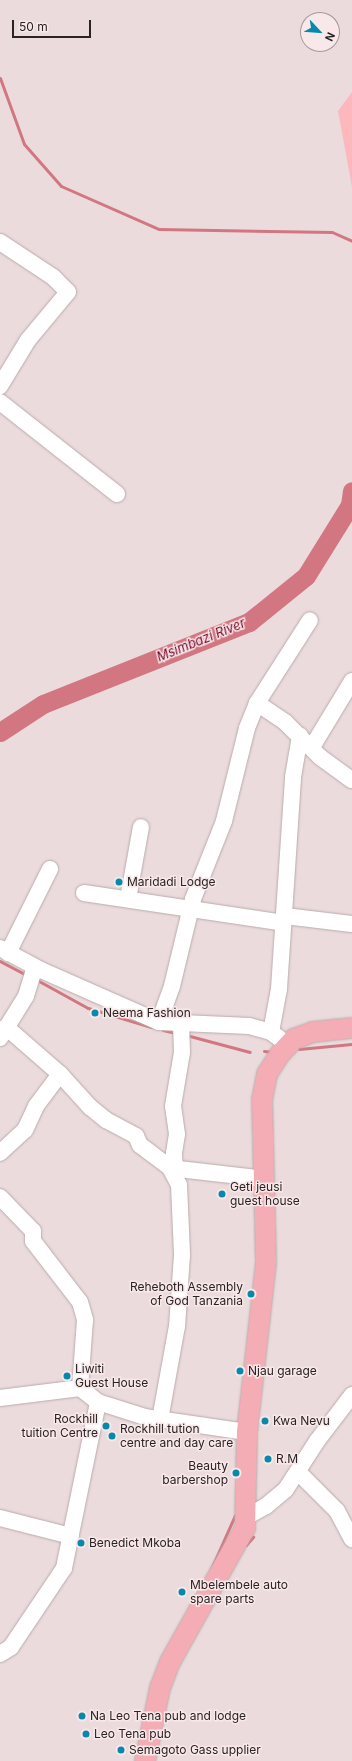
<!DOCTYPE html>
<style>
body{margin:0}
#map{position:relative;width:352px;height:1761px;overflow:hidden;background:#ebdbdc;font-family:Inter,sans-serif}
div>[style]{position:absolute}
.green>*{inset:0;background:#fdb8bd}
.stream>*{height:3px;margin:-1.5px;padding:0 1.5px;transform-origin:1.5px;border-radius:1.5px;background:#d27781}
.river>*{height:19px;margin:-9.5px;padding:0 9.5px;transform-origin:9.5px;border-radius:9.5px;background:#d27781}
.roads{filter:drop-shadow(0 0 1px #baabac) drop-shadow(0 0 1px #baabac)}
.minor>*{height:16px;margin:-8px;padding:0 8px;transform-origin:8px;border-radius:8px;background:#fff}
.major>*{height:20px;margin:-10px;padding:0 10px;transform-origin:10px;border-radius:10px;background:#f4acb5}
.dots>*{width:11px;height:11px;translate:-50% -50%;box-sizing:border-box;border:2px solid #f9e8e9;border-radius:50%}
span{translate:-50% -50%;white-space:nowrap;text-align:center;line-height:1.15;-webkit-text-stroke:3px #f9e8e9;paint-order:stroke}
.poi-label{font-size:12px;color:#292323}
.left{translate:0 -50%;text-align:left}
.right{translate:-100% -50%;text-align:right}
.water-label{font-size:13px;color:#750026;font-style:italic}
.north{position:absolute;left:300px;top:12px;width:40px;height:40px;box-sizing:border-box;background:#f9e8e9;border:1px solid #a6999a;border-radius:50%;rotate:116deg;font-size:11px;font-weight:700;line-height:16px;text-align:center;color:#292323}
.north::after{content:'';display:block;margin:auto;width:14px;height:18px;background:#0689aa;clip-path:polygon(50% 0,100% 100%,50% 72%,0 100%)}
.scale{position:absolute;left:12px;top:20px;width:79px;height:18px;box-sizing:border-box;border:2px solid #292323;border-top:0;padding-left:5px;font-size:12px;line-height:14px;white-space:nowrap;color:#292323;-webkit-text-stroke:3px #f9e8e9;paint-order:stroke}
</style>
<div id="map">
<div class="green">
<i style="clip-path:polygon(352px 92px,352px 187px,338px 111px)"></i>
</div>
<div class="stream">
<i style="left:0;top:78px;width:70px;rotate:70deg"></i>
<i style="left:24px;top:144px;width:56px;rotate:48.6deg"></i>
<i style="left:61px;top:186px;width:107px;rotate:23.7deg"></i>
<i style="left:159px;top:229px;width:173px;rotate:1deg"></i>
<i style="left:332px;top:232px;width:22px;rotate:24deg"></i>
<i style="left:0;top:961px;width:32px;rotate:28deg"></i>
<i style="left:37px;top:980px;width:58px;rotate:28.8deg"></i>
<i style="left:88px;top:1008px;width:66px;rotate:16.8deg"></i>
<i style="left:163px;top:1030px;width:13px;rotate:13deg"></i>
<i style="left:186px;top:1035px;width:66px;rotate:14.9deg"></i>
<i style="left:299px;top:1049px;width:53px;rotate:-5.4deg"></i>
<i style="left:264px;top:1051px;width:9px;rotate:6deg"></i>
<i style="left:246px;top:1545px;width:11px;rotate:-49deg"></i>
<i style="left:211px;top:1569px;width:59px;rotate:-66deg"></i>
</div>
<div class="river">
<i style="left:0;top:732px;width:51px;rotate:-33.1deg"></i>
<i style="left:43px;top:704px;width:222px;rotate:-21.7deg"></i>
<i style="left:249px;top:622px;width:73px;rotate:-38.9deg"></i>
<i style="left:306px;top:576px;width:84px;rotate:-58.2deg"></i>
<i style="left:350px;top:505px;width:14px;rotate:-82deg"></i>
</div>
<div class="roads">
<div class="minor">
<i style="left:0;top:242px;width:64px;rotate:33.4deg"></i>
<i style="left:53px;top:277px;width:21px;rotate:45deg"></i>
<i style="left:68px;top:292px;width:62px;rotate:129.8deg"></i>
<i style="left:28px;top:340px;width:54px;rotate:121.3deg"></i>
<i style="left:0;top:402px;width:149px;rotate:38.2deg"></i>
<i style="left:257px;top:703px;width:34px;rotate:34deg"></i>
<i style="left:285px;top:722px;width:49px;rotate:45deg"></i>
<i style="left:320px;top:757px;width:39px;rotate:36deg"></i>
<i style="left:312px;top:747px;width:77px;rotate:-58.8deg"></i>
<i style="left:84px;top:893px;width:202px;rotate:8.5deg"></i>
<i style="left:128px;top:899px;width:73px;rotate:-79.8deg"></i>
<i style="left:285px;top:916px;width:67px;rotate:6.8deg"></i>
<i style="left:0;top:948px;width:47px;rotate:28.2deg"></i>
<i style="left:41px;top:970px;width:129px;rotate:23.8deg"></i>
<i style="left:159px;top:1022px;width:90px;rotate:2.5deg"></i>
<i style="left:249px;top:1026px;width:23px;rotate:15deg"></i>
<i style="left:271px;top:1032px;width:20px;rotate:37deg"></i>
<i style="left:8px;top:953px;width:94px;rotate:-63.4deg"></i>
<i style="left:159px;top:1022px;width:38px;rotate:-70deg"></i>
<i style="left:172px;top:986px;width:89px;rotate:-76.4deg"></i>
<i style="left:193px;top:899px;width:84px;rotate:-68.3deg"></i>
<i style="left:224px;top:821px;width:96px;rotate:-76.1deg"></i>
<i style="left:247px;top:728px;width:27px;rotate:-68deg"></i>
<i style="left:257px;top:703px;width:98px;rotate:-57.4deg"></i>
<i style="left:6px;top:1027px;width:72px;rotate:41deg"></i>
<i style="left:60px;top:1074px;width:45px;rotate:47.7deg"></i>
<i style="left:90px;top:1107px;width:21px;rotate:39deg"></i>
<i style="left:106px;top:1120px;width:34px;rotate:28deg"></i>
<i style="left:136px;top:1136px;width:10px;rotate:66deg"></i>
<i style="left:140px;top:1145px;width:38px;rotate:37deg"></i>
<i style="left:170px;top:1168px;width:19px;rotate:62deg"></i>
<i style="left:179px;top:1185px;width:70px;rotate:87.5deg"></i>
<i style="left:182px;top:1255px;width:71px;rotate:94deg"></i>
<i style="left:177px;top:1326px;width:96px;rotate:100.3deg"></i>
<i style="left:271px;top:1032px;width:44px;rotate:-79.5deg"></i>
<i style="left:279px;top:989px;width:212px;rotate:-86.2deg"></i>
<i style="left:293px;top:777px;width:42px;rotate:-80.3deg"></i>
<i style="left:0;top:1038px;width:49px;rotate:-58.2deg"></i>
<i style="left:26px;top:996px;width:30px;rotate:-73deg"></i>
<i style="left:0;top:1153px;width:34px;rotate:-43deg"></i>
<i style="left:25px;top:1130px;width:26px;rotate:-65deg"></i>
<i style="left:36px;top:1106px;width:40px;rotate:-53deg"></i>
<i style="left:170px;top:1168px;width:96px;rotate:6.6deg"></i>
<i style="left:175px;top:1169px;width:16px;rotate:-94deg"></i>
<i style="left:174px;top:1153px;width:19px;rotate:-81deg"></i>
<i style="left:177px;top:1134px;width:28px;rotate:-98deg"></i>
<i style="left:173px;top:1106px;width:55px;rotate:-80.5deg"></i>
<i style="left:182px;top:1052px;width:28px;rotate:-92deg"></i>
<i style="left:0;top:1197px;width:47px;rotate:45.9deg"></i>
<i style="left:33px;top:1231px;width:10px;rotate:90deg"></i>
<i style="left:33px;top:1241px;width:77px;rotate:52.4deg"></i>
<i style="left:80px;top:1302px;width:19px;rotate:74deg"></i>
<i style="left:85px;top:1320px;width:68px;rotate:94.2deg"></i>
<i style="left:0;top:1398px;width:81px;rotate:-7.1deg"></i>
<i style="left:80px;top:1388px;width:23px;rotate:38deg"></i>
<i style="left:98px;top:1402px;width:49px;rotate:17.7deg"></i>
<i style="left:145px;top:1417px;width:103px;rotate:8.4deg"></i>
<i style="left:298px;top:1472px;width:55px;rotate:45deg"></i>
<i style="left:337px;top:1511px;width:32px;rotate:62deg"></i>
<i style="left:0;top:1518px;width:73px;rotate:14.2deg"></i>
<i style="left:245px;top:1528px;width:12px;rotate:-76deg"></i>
<i style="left:248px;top:1516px;width:21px;rotate:-29deg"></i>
<i style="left:266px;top:1506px;width:26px;rotate:-40deg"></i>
<i style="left:286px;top:1489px;width:57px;rotate:-57.1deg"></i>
<i style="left:317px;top:1441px;width:58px;rotate:-52.7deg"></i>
<i style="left:0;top:1654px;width:13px;rotate:-32deg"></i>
<i style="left:11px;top:1647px;width:95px;rotate:-56.1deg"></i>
<i style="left:64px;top:1568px;width:169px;rotate:-78.4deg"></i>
</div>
<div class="major">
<i style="left:145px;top:1761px;width:75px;rotate:-78.4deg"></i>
<i style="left:160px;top:1688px;width:28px;rotate:-69deg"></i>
<i style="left:170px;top:1662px;width:154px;rotate:-60.8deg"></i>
<i style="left:245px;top:1528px;width:96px;rotate:-88.8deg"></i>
<i style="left:247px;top:1432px;width:171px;rotate:-83.6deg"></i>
<i style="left:266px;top:1262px;width:162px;rotate:-91.4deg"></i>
<i style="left:262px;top:1100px;width:26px;rotate:-79deg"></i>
<i style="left:267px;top:1074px;width:24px;rotate:-57deg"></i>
<i style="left:280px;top:1054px;width:21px;rotate:-47deg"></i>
<i style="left:294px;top:1039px;width:20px;rotate:-20deg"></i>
<i style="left:313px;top:1032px;width:39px;rotate:-6deg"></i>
</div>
</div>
<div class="dots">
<i style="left:119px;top:882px;background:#0689aa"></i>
<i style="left:95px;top:1013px;background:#0689aa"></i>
<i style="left:222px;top:1194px;background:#0689aa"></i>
<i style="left:251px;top:1294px;background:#0689aa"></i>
<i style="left:240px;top:1371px;background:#0689aa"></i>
<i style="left:67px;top:1376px;background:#0689aa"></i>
<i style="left:265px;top:1421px;background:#0689aa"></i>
<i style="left:106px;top:1426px;background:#0689aa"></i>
<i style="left:112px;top:1436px;background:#0689aa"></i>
<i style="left:268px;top:1459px;background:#0689aa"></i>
<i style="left:236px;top:1473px;background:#0689aa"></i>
<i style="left:81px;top:1543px;background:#0689aa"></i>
<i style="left:182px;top:1592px;background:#0689aa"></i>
<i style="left:82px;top:1716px;background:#0689aa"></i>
<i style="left:86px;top:1734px;background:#0689aa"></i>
<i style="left:121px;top:1750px;background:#0689aa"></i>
</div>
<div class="poi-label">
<span class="left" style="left:127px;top:882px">Maridadi Lodge</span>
<span class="left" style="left:103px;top:1013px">Neema Fashion</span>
<span class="left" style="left:230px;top:1194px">Geti jeusi<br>guest house</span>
<span class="right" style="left:243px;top:1294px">Reheboth Assembly<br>of God Tanzania</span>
<span class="left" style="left:75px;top:1376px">Liwiti<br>Guest House</span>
<span class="left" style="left:248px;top:1371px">Njau garage</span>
<span class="right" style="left:98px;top:1426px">Rockhill<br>tuition Centre</span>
<span class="left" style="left:273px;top:1421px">Kwa Nevu</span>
<span class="left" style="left:120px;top:1436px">Rockhill tution<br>centre and day care</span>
<span class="left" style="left:276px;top:1459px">R.M</span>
<span class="right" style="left:228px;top:1473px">Beauty<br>barbershop</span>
<span class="left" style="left:89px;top:1543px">Benedict Mkoba</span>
<span class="left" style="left:190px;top:1592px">Mbelembele auto<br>spare parts</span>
<span class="left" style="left:90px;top:1716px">Na Leo Tena pub and lodge</span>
<span class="left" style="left:94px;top:1734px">Leo Tena pub</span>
<span class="left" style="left:129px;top:1750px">Semagoto Gass upplier</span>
</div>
<div class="water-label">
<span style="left:201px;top:640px;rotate:-22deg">Msimbazi River</span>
</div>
<div class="north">N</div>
<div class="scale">50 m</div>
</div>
